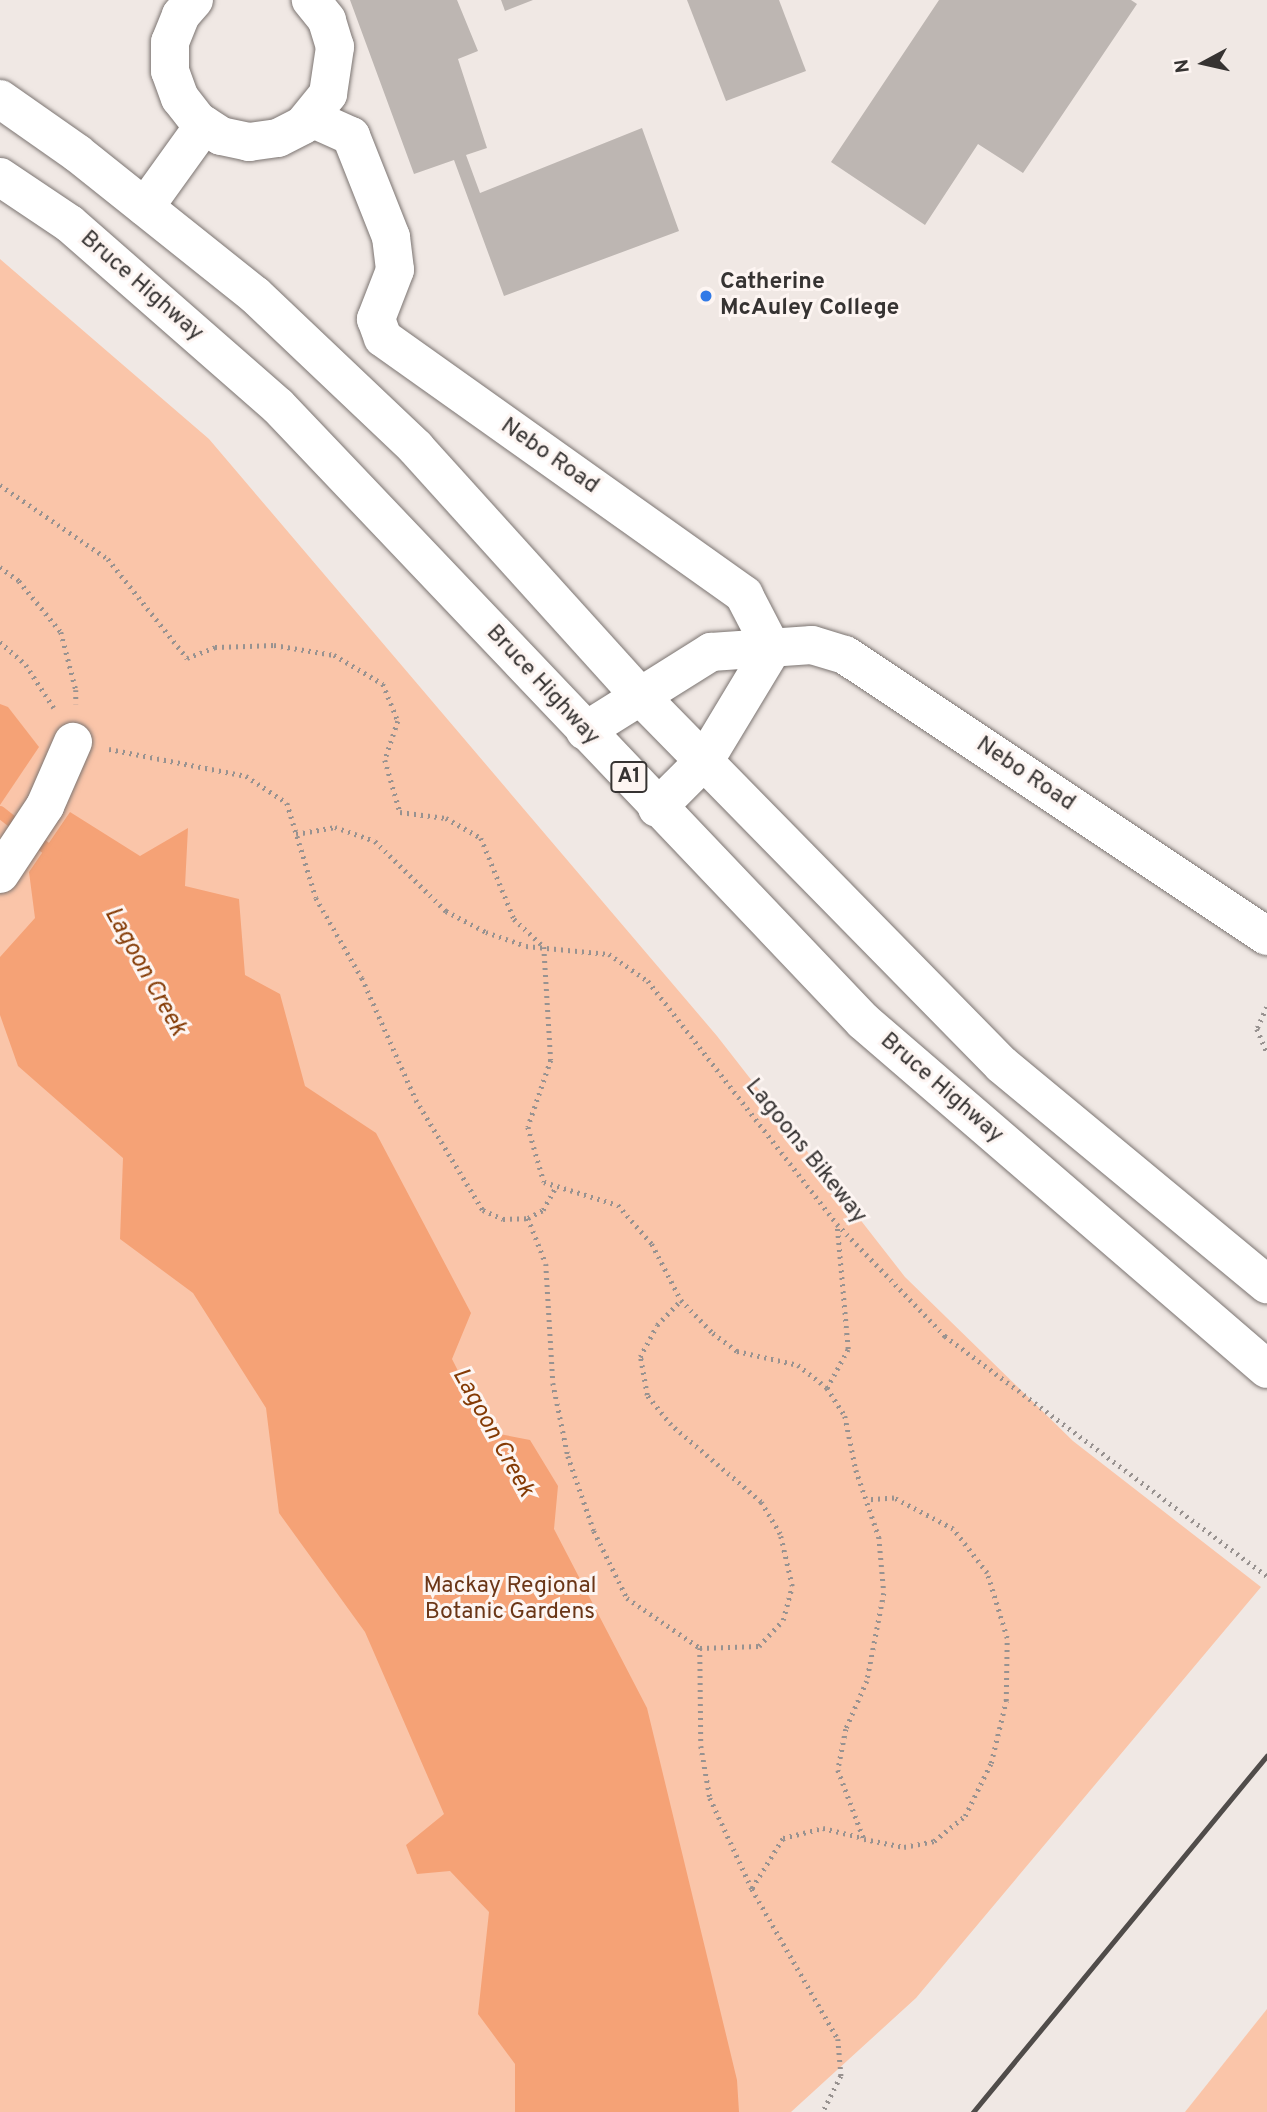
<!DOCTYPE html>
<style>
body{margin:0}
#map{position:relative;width:1267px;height:2112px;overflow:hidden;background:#f0e8e4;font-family:Overpass,sans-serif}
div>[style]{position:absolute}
.green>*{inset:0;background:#fac5a9}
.water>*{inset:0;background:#f5a276}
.stream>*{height:12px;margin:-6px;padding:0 6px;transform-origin:6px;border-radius:6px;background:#f5a276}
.building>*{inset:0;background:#bdb6b2}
.path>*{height:4.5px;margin-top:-2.25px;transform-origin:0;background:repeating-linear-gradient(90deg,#989290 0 2px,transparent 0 7px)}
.roads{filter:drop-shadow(0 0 2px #7b7471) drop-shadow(0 0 2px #7b7471)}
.minor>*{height:38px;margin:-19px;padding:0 19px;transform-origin:19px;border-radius:19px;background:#fff}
.highway>*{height:38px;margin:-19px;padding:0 19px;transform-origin:19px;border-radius:19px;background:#fff}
.rail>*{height:5px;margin:-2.5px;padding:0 2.5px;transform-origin:2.5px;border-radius:2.5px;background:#504c4a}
.dots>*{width:19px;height:19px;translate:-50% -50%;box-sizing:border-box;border:4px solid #fdf5f2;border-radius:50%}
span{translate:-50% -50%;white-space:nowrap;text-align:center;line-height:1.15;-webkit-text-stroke:6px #fdf5f2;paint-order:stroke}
.shield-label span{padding:2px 5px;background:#fdf5f2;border:2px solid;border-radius:5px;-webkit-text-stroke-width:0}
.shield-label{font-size:21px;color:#363332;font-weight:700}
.poi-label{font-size:23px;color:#363332;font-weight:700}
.left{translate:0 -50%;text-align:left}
.street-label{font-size:23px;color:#363332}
.park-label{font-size:23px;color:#6b3617}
.water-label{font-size:24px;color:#843a04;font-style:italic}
.north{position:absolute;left:1169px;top:28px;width:70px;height:70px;-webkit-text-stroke:5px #fdf5f2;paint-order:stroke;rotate:262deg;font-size:19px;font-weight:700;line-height:28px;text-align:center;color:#363332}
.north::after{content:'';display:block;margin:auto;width:24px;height:32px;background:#363332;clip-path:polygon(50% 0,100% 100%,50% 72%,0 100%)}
</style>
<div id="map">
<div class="green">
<i style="clip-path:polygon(0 259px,209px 439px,717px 1036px,905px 1277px,1073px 1441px,1261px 1587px,916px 1998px,791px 2112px,0 2112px)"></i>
<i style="clip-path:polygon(1267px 2009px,1267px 2112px,1185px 2112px)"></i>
</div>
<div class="water">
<i style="clip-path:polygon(0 704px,8px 707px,39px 747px,0 805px)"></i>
<i style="clip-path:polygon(70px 812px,140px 856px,188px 828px,185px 886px,239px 899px,245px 975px,280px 994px,305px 1086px,376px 1133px,471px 1313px,452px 1359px,489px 1432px,530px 1440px,558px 1486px,554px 1529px,647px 1708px,737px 2080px,739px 2112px,515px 2112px,515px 2064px,478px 2014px,489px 1912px,450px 1871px,417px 1874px,406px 1845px,444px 1814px,365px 1632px,279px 1513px,266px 1408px,193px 1293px,120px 1239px,123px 1158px,18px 1066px,0 1015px,0 957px,35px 918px,29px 872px)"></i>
</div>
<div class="stream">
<i style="left:0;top:812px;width:71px;rotate:38.2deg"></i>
</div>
<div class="building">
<i style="clip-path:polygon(350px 0,457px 0,478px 51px,458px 59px,487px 148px,466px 155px,480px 193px,642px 128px,679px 231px,504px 296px,454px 160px,414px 174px)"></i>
<i style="clip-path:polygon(501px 0,533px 0,505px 11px)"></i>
<i style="clip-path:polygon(687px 0,779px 0,806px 71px,726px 101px)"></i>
<i style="clip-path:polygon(939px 0,1131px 0,1137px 4px,1023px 173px,978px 144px,925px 225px,831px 162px)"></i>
</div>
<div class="path">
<i style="left:0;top:485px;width:131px;rotate:34.4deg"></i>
<i style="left:108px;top:559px;width:127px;rotate:51.4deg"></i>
<i style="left:187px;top:658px;width:30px;rotate:-21deg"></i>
<i style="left:215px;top:647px;width:59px;rotate:-1.9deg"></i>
<i style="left:274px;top:645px;width:61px;rotate:9.5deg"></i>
<i style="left:334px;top:655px;width:57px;rotate:30.6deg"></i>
<i style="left:383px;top:684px;width:40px;rotate:68deg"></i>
<i style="left:398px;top:721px;width:41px;rotate:108.4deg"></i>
<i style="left:385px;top:760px;width:54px;rotate:73.9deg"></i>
<i style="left:400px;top:812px;width:46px;rotate:7.4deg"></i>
<i style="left:446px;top:818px;width:40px;rotate:29.7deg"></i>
<i style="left:481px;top:838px;width:87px;rotate:67.8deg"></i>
<i style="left:514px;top:919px;width:41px;rotate:43deg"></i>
<i style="left:544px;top:947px;width:113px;rotate:86.5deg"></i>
<i style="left:551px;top:1060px;width:71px;rotate:108.9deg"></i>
<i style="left:528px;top:1127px;width:57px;rotate:73.8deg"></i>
<i style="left:544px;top:1182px;width:77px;rotate:17.3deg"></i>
<i style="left:618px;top:1205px;width:52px;rotate:48.9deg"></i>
<i style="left:652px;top:1244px;width:63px;rotate:62.6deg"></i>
<i style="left:681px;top:1300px;width:46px;rotate:45.9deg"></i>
<i style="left:713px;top:1333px;width:30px;rotate:37deg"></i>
<i style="left:737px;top:1351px;width:63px;rotate:12.9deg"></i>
<i style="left:798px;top:1365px;width:37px;rotate:38deg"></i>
<i style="left:827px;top:1388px;width:33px;rotate:57deg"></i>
<i style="left:845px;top:1416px;width:55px;rotate:78.5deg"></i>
<i style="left:856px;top:1470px;width:71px;rotate:71.1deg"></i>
<i style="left:879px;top:1537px;width:56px;rotate:84.9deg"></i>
<i style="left:884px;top:1593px;width:90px;rotate:100.9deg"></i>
<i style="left:867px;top:1681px;width:52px;rotate:113.6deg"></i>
<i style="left:846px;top:1729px;width:42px;rotate:101deg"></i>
<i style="left:838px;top:1770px;width:74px;rotate:69.4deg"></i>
<i style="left:864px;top:1839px;width:41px;rotate:11.3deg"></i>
<i style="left:904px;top:1847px;width:31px;rotate:-11deg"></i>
<i style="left:934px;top:1841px;width:40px;rotate:-39deg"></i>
<i style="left:965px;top:1816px;width:59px;rotate:-63.9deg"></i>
<i style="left:991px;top:1763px;width:64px;rotate:-76.4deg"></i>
<i style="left:1006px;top:1701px;width:63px;rotate:-89.1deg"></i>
<i style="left:1007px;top:1638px;width:68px;rotate:-107.1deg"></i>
<i style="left:987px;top:1573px;width:56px;rotate:-127.7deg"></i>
<i style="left:953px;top:1529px;width:67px;rotate:-152.3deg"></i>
<i style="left:894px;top:1498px;width:28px;rotate:176deg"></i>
<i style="left:0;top:567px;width:24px;rotate:36deg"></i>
<i style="left:19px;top:581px;width:66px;rotate:50.5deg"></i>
<i style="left:61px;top:632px;width:60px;rotate:75.5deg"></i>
<i style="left:76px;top:690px;width:14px;rotate:90deg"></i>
<i style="left:0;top:642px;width:35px;rotate:41deg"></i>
<i style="left:26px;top:665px;width:51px;rotate:56.9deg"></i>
<i style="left:109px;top:749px;width:140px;rotate:11.1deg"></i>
<i style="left:246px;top:776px;width:49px;rotate:33.4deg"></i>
<i style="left:287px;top:803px;width:99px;rotate:73deg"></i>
<i style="left:316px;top:898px;width:92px;rotate:60.1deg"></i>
<i style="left:362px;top:978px;width:133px;rotate:66.1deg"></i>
<i style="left:416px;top:1100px;width:129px;rotate:58.7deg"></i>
<i style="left:483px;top:1210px;width:22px;rotate:24deg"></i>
<i style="left:503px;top:1219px;width:25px;rotate:-2deg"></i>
<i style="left:528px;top:1218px;width:17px;rotate:-28deg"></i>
<i style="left:543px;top:1210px;width:25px;rotate:-61deg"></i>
<i style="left:296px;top:834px;width:40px;rotate:-10deg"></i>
<i style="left:335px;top:827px;width:42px;rotate:19.3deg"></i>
<i style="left:375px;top:841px;width:100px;rotate:44.6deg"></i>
<i style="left:446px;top:911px;width:45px;rotate:27.7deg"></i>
<i style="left:486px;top:932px;width:42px;rotate:19.3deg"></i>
<i style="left:526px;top:946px;width:83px;rotate:5.5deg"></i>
<i style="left:609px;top:954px;width:47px;rotate:34.7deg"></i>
<i style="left:648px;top:981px;width:308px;rotate:52.1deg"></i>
<i style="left:837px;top:1224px;width:156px;rotate:46deg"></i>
<i style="left:945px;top:1336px;width:402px;rotate:36.7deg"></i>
<i style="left:1267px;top:1007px;width:24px;rotate:114deg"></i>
<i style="left:1257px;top:1029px;width:25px;rotate:67deg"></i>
<i style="left:528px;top:1218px;width:49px;rotate:68.6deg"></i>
<i style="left:546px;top:1264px;width:119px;rotate:86.6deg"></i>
<i style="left:553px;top:1383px;width:75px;rotate:78.4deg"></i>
<i style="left:568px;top:1456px;width:79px;rotate:70.9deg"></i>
<i style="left:594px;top:1531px;width:75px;rotate:63.8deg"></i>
<i style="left:627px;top:1598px;width:88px;rotate:34.4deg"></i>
<i style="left:700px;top:1648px;width:59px;rotate:-1.9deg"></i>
<i style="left:759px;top:1646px;width:35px;rotate:-47deg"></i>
<i style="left:783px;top:1620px;width:35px;rotate:-75deg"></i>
<i style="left:792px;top:1586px;width:53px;rotate:-103deg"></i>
<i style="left:780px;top:1534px;width:37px;rotate:-121deg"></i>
<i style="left:761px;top:1502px;width:118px;rotate:-139.5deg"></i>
<i style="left:671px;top:1425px;width:38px;rotate:-129deg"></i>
<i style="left:647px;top:1395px;width:39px;rotate:-100deg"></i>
<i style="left:640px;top:1357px;width:36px;rotate:-62deg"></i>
<i style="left:657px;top:1325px;width:35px;rotate:-46deg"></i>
<i style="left:827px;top:1388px;width:44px;rotate:-61.7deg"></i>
<i style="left:848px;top:1349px;width:124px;rotate:-95.1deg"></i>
<i style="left:700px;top:1648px;width:98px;rotate:89.4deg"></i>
<i style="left:701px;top:1746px;width:53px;rotate:80.2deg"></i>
<i style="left:710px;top:1798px;width:100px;rotate:65.2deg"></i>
<i style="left:752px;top:1889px;width:173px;rotate:60.2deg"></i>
<i style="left:838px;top:2039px;width:37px;rotate:85deg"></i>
<i style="left:841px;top:2076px;width:40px;rotate:116.6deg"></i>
<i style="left:752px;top:1888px;width:59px;rotate:-58.2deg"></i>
<i style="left:783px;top:1838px;width:41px;rotate:-14deg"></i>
<i style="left:823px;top:1828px;width:41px;rotate:14deg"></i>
</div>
<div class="roads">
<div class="minor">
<i style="left:194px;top:0;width:20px;rotate:131deg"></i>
<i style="left:181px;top:15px;width:29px;rotate:112deg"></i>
<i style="left:170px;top:42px;width:29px;rotate:90deg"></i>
<i style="left:170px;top:71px;width:29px;rotate:70deg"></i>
<i style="left:180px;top:98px;width:29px;rotate:52deg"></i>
<i style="left:198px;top:121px;width:27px;rotate:33deg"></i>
<i style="left:221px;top:136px;width:29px;rotate:12deg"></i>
<i style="left:249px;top:142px;width:29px;rotate:-8deg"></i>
<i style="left:278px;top:138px;width:28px;rotate:-27deg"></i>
<i style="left:303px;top:125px;width:40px;rotate:-51deg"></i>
<i style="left:328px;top:94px;width:48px;rotate:-81.5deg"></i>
<i style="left:335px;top:47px;width:28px;rotate:-107deg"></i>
<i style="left:327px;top:20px;width:26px;rotate:-129deg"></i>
<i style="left:311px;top:118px;width:44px;rotate:24.2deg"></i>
<i style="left:351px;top:136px;width:109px;rotate:68.4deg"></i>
<i style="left:391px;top:237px;width:33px;rotate:83deg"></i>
<i style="left:395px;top:270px;width:53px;rotate:111.2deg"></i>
<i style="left:376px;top:319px;width:20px;rotate:70deg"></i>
<i style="left:383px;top:338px;width:443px;rotate:35.4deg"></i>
<i style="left:744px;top:595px;width:61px;rotate:62.6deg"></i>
<i style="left:145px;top:207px;width:101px;rotate:-54.3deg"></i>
<i style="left:585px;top:731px;width:149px;rotate:-32.1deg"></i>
<i style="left:711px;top:652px;width:101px;rotate:-4deg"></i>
<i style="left:812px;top:645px;width:34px;rotate:17deg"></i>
<i style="left:845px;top:655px;width:507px;rotate:33.66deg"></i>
<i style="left:657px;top:808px;width:68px;rotate:-45deg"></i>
<i style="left:705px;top:760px;width:130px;rotate:-58.9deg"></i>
<i style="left:0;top:874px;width:82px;rotate:-56.5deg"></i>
<i style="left:45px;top:806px;width:70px;rotate:-66.4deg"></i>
</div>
<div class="highway">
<i style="left:0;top:99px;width:94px;rotate:35deg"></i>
<i style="left:77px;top:153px;width:228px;rotate:38.6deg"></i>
<i style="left:255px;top:295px;width:222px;rotate:43.5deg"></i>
<i style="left:416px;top:448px;width:333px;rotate:47.9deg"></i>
<i style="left:639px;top:695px;width:518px;rotate:45.55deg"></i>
<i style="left:1002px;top:1065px;width:344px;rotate:39.6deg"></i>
<i style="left:0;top:177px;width:84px;rotate:33.9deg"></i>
<i style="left:70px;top:224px;width:276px;rotate:41.2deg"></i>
<i style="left:278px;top:406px;width:849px;rotate:46.43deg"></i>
<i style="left:863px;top:1021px;width:533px;rotate:40.74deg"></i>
</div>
</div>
<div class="rail">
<i style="left:973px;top:2112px;width:462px;rotate:-50.5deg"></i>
</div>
<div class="dots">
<i style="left:706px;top:296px;background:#317ae7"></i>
</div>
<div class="shield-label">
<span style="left:629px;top:777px">A1</span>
</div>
<div class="poi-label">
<span class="left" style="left:720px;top:296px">Catherine<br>McAuley College</span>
</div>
<div class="street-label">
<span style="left:141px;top:287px;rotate:41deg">Bruce Highway</span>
<span style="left:549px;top:457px;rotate:35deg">Nebo Road</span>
<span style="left:542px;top:686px;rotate:47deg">Bruce Highway</span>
<span style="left:1025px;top:775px;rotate:34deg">Nebo Road</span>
<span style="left:941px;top:1089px;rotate:41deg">Bruce Highway</span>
<span style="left:805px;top:1152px;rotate:51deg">Lagoons Bikeway</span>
</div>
<div class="park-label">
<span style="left:510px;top:1600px">Mackay Regional<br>Botanic Gardens</span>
</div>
<div class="water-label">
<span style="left:144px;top:972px;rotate:61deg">Lagoon Creek</span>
<span style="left:492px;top:1433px;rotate:61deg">Lagoon Creek</span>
</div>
<div class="north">N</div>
</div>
